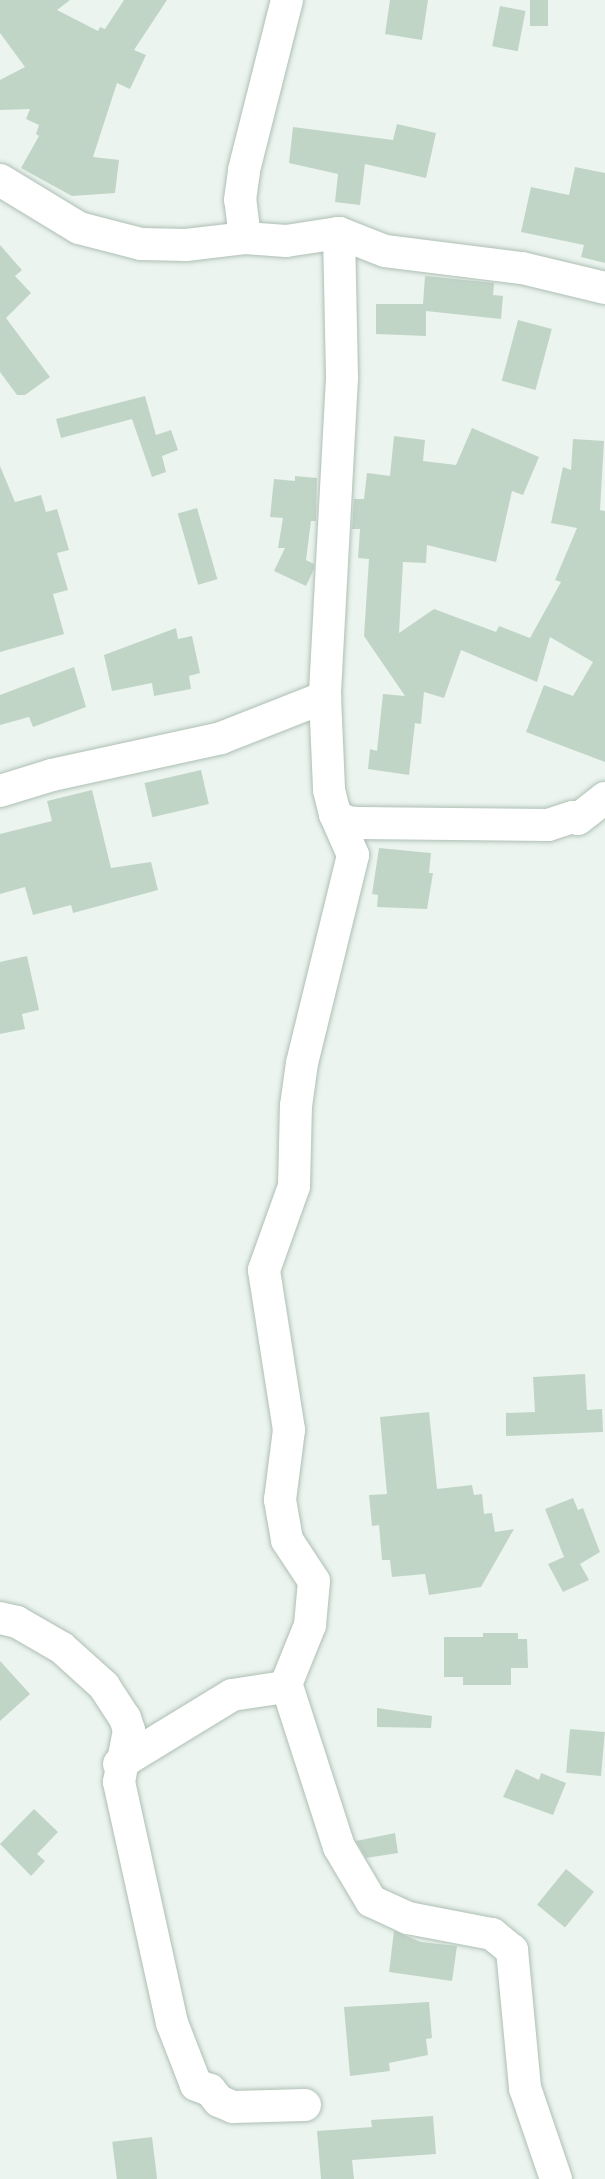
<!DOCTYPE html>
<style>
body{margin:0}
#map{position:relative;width:605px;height:2179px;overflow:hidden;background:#ebf4ef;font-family:Raleway,sans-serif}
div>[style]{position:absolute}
.building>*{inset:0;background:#c1d5c7;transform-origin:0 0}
.roads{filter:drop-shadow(0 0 2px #aebfb4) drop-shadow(0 0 2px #aebfb4)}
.minor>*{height:32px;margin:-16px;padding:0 16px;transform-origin:16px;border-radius:16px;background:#fff}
span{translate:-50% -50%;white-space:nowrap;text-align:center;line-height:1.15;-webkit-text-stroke:6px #fff;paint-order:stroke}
</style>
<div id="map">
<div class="building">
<i style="clip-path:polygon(0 0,70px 0,57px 10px,98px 31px,100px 27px,105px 29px,124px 0,167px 0,134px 50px,146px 55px,130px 89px,117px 83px,93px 157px,119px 160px,115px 193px,72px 196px,21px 168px,39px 136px,36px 134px,39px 125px,26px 119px,30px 109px,0 110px,0 80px,25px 67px,0 33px)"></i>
<i style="clip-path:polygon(390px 0,428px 0,422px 40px,385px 34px)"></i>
<i style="left:530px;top:0;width:18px;height:26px"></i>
<i style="left:500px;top:6px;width:26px;height:41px;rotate:11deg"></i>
<i style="clip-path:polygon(397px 124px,436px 133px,426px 178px,365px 164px,360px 205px,335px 202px,338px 174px,289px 163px,293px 127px,393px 140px)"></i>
<i style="clip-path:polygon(575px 167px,605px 173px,605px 263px,581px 257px,584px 245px,521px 232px,531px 187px,569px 195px)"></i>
<i style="clip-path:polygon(0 245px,22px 270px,15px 276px,31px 293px,6px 318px,50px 377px,25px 395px,17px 395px,0 372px)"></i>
<i style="clip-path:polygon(425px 276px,494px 283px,493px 295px,503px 296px,501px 319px,426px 311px,426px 336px,376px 334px,376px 304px,423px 304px)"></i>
<i style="left:518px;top:320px;width:35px;height:63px;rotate:15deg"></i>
<i style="clip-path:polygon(145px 396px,156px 435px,171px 430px,178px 450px,162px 456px,166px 472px,152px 477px,132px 419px,61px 438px,56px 419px)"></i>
<i style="clip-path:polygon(472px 428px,539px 457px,523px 495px,512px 491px,496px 562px,427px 545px,426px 563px,403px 562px,399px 633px,434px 609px,496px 632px,499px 626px,530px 638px,561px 582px,555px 580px,577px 528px,551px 523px,563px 467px,571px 470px,573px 439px,604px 441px,600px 510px,605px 511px,605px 762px,526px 732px,544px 685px,573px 696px,593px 662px,550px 637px,537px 682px,461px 650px,444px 698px,424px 692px,421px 724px,415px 723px,409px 775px,368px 769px,370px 749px,377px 751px,383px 694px,405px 696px,364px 636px,369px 559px,358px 558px,360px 529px,352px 529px,354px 499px,364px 499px,367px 473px,390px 476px,394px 436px,425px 440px,423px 461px,456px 465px)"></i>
<i style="clip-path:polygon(0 466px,15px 502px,41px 495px,46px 512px,57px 509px,69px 550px,57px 553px,68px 590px,53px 594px,64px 634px,0 652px)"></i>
<i style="clip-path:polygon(295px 476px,317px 478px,316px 521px,311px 521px,306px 560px,314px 564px,314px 569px,306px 586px,274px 571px,285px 548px,278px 548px,283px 518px,270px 517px,274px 479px,295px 481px)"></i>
<i style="left:197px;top:508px;width:74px;height:20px;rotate:74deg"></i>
<i style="clip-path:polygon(176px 628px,178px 639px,192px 636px,200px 673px,189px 676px,191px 689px,154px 696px,152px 683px,112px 691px,104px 655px)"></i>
<i style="clip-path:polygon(74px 667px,86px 707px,33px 727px,29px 717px,0 725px,0 695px)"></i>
<i style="left:201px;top:770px;width:35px;height:58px;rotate:77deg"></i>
<i style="clip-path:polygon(92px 790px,111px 868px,151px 862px,158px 890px,73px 913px,71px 905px,33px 915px,25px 887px,0 894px,0 834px,52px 821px,47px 801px)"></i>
<i style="clip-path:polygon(379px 848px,431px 853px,429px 873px,433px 873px,427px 909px,377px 907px,378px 895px,372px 894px)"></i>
<i style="clip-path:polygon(27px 956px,39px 1010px,22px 1014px,25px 1029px,0 1034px,0 962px)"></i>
<i style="clip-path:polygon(585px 1374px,587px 1410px,602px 1409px,603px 1432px,506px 1436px,506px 1413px,535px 1412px,533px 1377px)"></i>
<i style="clip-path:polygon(429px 1412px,437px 1489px,472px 1485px,474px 1495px,482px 1494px,484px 1514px,492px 1513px,495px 1532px,514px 1529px,481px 1587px,429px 1595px,425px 1574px,392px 1577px,390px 1560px,382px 1560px,379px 1525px,372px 1526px,369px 1495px,387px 1494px,380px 1417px)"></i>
<i style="clip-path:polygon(573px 1498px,578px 1510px,583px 1508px,600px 1552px,580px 1564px,589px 1580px,563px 1592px,548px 1564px,564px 1557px,545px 1509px)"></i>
<i style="clip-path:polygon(483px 1633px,518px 1633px,518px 1639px,527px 1639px,528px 1668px,511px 1668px,511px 1685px,463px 1685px,463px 1677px,444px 1677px,444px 1637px,483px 1637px)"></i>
<i style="clip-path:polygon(0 1661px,30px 1694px,0 1721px)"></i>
<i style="clip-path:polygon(377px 1708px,432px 1716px,431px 1728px,377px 1727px)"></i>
<i style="left:570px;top:1729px;width:35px;height:44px;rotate:5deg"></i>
<i style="clip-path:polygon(516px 1769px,539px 1780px,541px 1773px,566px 1783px,553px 1815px,503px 1797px)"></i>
<i style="clip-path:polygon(34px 1809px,58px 1832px,37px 1854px,45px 1861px,31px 1876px,0 1844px)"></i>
<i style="clip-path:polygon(395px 1833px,398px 1853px,366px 1858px,356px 1841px)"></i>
<i style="left:566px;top:1869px;width:36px;height:46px;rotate:39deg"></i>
<i style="clip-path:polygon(394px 1931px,421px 1942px,457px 1946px,452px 1981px,389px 1972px)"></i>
<i style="clip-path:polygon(429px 2002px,432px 2038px,426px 2039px,428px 2055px,389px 2063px,390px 2071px,350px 2076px,344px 2007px)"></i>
<i style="clip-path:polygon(433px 2116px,436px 2154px,352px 2160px,354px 2179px,321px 2179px,317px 2131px,372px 2127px,371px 2120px)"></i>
<i style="left:152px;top:2137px;width:42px;height:40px;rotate:83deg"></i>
</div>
<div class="roads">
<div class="minor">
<i style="left:0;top:180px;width:92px;rotate:31.3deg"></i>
<i style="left:79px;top:228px;width:64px;rotate:14.5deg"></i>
<i style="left:141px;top:244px;width:45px;rotate:1.3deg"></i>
<i style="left:186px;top:245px;width:59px;rotate:-6.8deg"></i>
<i style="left:245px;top:238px;width:41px;rotate:4.2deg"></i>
<i style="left:286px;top:241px;width:54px;rotate:-8.6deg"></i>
<i style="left:339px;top:233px;width:49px;rotate:21.4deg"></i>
<i style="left:385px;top:251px;width:138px;rotate:7.1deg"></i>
<i style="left:522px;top:268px;width:85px;rotate:13.5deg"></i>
<i style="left:339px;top:233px;width:145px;rotate:88.8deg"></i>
<i style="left:342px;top:378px;width:319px;rotate:93.1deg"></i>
<i style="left:325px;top:697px;width:93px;rotate:87.5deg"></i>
<i style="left:329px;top:790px;width:25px;rotate:76deg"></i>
<i style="left:335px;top:814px;width:14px;rotate:36deg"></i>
<i style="left:346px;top:822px;width:12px;rotate:5deg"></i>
<i style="left:358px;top:823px;width:190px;rotate:0.6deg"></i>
<i style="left:548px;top:825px;width:26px;rotate:-18deg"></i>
<i style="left:573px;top:817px;width:5px;rotate:22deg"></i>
<i style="left:578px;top:819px;width:34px;rotate:-38deg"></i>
<i style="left:245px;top:238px;width:38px;rotate:-97deg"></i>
<i style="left:240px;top:200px;width:30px;rotate:-82deg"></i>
<i style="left:244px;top:170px;width:175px;rotate:-75.8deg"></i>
<i style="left:0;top:791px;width:54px;rotate:-17.1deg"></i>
<i style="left:52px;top:775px;width:173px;rotate:-12.3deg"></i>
<i style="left:221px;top:738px;width:112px;rotate:-21.5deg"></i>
<i style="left:0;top:1618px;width:17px;rotate:13deg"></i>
<i style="left:17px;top:1622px;width:52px;rotate:30deg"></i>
<i style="left:62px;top:1648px;width:57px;rotate:42.1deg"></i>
<i style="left:104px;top:1686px;width:38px;rotate:57deg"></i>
<i style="left:125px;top:1718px;width:13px;rotate:72deg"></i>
<i style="left:129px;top:1730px;width:53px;rotate:100.9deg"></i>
<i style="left:119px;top:1782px;width:247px;rotate:77.6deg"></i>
<i style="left:172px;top:2023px;width:66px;rotate:68.8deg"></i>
<i style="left:196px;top:2085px;width:15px;rotate:20deg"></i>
<i style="left:210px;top:2090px;width:14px;rotate:51deg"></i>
<i style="left:219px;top:2101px;width:15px;rotate:23deg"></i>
<i style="left:233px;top:2107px;width:72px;rotate:-1.6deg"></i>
<i style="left:287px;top:1686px;width:169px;rotate:72.1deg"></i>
<i style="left:339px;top:1847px;width:63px;rotate:59.3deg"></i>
<i style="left:371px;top:1901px;width:41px;rotate:24.7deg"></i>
<i style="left:408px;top:1918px;width:86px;rotate:10.8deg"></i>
<i style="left:492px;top:1934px;width:26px;rotate:39deg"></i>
<i style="left:512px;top:1950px;width:139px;rotate:84.6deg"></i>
<i style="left:525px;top:2088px;width:96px;rotate:71.2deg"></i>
<i style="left:119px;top:1764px;width:132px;rotate:-31.4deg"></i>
<i style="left:232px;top:1695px;width:54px;rotate:-8.6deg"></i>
<i style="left:285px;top:1687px;width:67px;rotate:-68deg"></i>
<i style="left:310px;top:1625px;width:44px;rotate:-84.8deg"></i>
<i style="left:314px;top:1581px;width:49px;rotate:-123.4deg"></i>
<i style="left:287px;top:1540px;width:41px;rotate:-99.9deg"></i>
<i style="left:280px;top:1500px;width:71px;rotate:-82.7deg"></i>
<i style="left:289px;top:1430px;width:162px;rotate:-98.9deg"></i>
<i style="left:264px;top:1270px;width:89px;rotate:-70.3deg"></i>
<i style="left:294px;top:1186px;width:80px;rotate:-88.6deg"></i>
<i style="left:296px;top:1106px;width:43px;rotate:-82.1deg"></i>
<i style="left:302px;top:1063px;width:214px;rotate:-76.2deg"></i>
<i style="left:353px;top:855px;width:45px;rotate:-113.7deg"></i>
</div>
</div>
</div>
